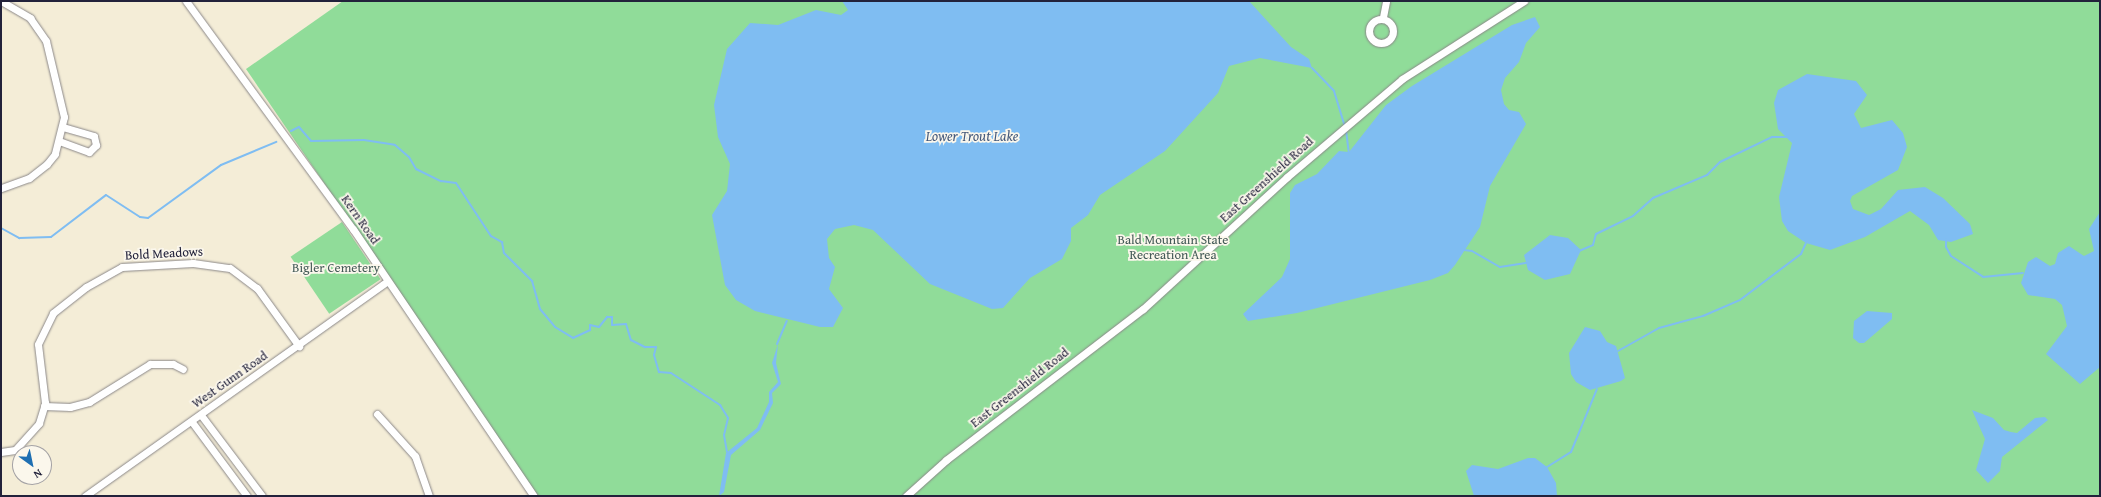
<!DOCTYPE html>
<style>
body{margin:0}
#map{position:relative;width:2101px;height:497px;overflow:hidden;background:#f4edd7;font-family:"Gentium Book Plus",serif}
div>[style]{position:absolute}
.green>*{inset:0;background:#90dc99;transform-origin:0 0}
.water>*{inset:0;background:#7fbdf2}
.stream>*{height:2px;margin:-1px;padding:0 1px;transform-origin:1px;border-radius:1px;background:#7fbdf2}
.roads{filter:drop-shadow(0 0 1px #8b8889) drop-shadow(0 0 1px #8b8889)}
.minor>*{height:7px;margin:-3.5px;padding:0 3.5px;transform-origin:3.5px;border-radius:3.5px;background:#fff}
.minor>.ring{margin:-3.5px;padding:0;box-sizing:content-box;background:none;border:7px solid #fff;border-radius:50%}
span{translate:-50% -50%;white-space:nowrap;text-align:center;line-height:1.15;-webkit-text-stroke:3.5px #fbf7ec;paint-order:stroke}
.street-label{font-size:13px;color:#22223b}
.park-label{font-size:13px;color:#435a57}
.water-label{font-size:14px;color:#43587b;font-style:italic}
.frame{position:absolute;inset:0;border:2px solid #22223b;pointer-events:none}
.north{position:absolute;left:12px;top:445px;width:40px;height:40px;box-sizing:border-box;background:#fbf7ec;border:1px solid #a4a2a5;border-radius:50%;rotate:147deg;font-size:11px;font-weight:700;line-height:16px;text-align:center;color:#22223b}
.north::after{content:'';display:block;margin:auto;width:14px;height:18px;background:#1f6fb2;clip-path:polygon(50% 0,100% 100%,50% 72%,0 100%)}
</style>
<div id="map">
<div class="green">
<i style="clip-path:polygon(343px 1px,2100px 1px,2100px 496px,538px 496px,246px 69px)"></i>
<i style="left:342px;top:222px;width:69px;height:62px;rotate:56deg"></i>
</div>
<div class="water">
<i style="clip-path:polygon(842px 1px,1249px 1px,1291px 47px,1309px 59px,1312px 68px,1260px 58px,1229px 66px,1218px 93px,1165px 151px,1100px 195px,1088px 215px,1071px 228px,1071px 241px,1062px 259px,1030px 278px,1003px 308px,992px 309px,930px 284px,873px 230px,854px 225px,835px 229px,827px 239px,829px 258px,835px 267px,829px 289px,843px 308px,833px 327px,820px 327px,755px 311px,736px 300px,725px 285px,712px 215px,727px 191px,730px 164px,718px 137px,714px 105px,727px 49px,750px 23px,778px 25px,816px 10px,841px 15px,848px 10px)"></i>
<i style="clip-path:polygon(1535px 17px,1540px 27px,1526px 43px,1519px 62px,1505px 78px,1501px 90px,1504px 104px,1509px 110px,1519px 112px,1526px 124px,1490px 186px,1480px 227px,1455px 265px,1448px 273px,1430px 280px,1297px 313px,1248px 321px,1243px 314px,1282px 277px,1290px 259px,1290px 193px,1295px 185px,1317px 174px,1339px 151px,1349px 152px,1386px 105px,1412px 86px,1512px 25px)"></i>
<i style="clip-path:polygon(1807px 74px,1856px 81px,1867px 95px,1854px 114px,1861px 128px,1892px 120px,1903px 133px,1907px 147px,1898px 170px,1852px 196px,1850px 201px,1853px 209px,1869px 215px,1881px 209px,1898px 190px,1925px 187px,1943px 198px,1970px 224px,1973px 234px,1951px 242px,1938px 240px,1929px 225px,1910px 211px,1865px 237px,1830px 250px,1806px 243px,1788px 231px,1782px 221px,1779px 197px,1792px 143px,1778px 129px,1774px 103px,1778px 90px)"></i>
<i style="clip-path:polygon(2100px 212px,2100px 367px,2080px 384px,2046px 354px,2067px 326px,2062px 305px,2055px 299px,2028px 295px,2021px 283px,2028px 262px,2036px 257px,2050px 266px,2055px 264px,2058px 253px,2069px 246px,2084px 256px,2094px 251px,2089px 229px)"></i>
<i style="clip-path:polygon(1550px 235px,1568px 238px,1581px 250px,1570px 274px,1545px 280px,1528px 270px,1524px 255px)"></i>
<i style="clip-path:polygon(1867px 311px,1892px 313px,1892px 319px,1864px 343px,1859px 343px,1853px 338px,1854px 321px)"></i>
<i style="clip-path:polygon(1585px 327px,1600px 331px,1607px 342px,1616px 346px,1625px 378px,1621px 381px,1590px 390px,1576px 382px,1571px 374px,1569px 353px)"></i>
<i style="clip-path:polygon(778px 344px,776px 363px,781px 384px,772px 393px,773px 403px,760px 430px,731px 455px,724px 492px,719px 496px,726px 453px,757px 428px,769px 402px,769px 392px,778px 382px,772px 363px)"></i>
<i style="clip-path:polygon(1972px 410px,1993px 418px,2004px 430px,2011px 432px,2017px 433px,2035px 418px,2045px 417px,2048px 420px,2002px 457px,2000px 471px,1988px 483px,1976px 470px,1985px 439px)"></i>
<i style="clip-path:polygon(1528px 458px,1535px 458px,1547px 467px,1556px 483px,1557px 496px,1474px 496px,1466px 471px,1472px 465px,1498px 469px)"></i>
</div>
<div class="stream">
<i style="left:1312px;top:68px;width:32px;rotate:46deg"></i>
<i style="left:1334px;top:91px;width:37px;rotate:73deg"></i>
<i style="left:1346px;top:130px;width:23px;rotate:83deg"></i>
<i style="left:291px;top:131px;width:9px;rotate:-27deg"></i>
<i style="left:299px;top:127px;width:18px;rotate:49deg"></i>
<i style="left:311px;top:141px;width:53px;rotate:-1.1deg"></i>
<i style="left:364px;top:140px;width:31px;rotate:9deg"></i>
<i style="left:395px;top:145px;width:18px;rotate:41deg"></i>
<i style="left:409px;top:157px;width:14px;rotate:60deg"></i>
<i style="left:416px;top:169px;width:28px;rotate:26deg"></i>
<i style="left:441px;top:181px;width:15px;rotate:8deg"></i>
<i style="left:456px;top:183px;width:64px;rotate:56.6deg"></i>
<i style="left:491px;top:236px;width:13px;rotate:29deg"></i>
<i style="left:502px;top:242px;width:11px;rotate:80deg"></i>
<i style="left:504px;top:253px;width:40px;rotate:45deg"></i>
<i style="left:532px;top:281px;width:29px;rotate:74deg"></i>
<i style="left:540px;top:309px;width:23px;rotate:50deg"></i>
<i style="left:555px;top:327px;width:21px;rotate:31deg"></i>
<i style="left:573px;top:338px;width:19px;rotate:-25deg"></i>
<i style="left:590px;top:330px;width:5px;rotate:-90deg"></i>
<i style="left:590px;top:325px;width:9px;rotate:13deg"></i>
<i style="left:599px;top:327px;width:13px;rotate:-51deg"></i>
<i style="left:607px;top:317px;width:5px"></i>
<i style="left:612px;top:317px;width:8px;rotate:90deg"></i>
<i style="left:612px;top:325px;width:14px;rotate:-4deg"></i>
<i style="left:626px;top:324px;width:17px;rotate:73deg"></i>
<i style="left:631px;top:340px;width:16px;rotate:27deg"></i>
<i style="left:645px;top:347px;width:11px"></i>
<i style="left:656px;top:347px;width:8px;rotate:104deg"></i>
<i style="left:654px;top:355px;width:18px;rotate:74deg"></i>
<i style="left:659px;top:372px;width:12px;rotate:5deg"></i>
<i style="left:671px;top:373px;width:59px;rotate:33.1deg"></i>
<i style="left:720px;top:405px;width:15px;rotate:58deg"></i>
<i style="left:728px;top:418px;width:17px;rotate:103deg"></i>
<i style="left:724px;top:435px;width:17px;rotate:80deg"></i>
<i style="left:1px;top:228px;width:21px;rotate:29deg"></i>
<i style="left:19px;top:238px;width:32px;rotate:-2deg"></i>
<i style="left:51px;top:237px;width:69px;rotate:-37.4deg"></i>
<i style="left:106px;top:195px;width:40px;rotate:32.9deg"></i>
<i style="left:140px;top:217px;width:8px;rotate:7deg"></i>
<i style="left:148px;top:218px;width:90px;rotate:-36deg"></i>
<i style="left:221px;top:165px;width:60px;rotate:-22.7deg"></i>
<i style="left:1946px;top:239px;width:8px;rotate:90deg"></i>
<i style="left:1946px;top:247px;width:10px;rotate:61deg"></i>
<i style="left:1951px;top:256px;width:38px;rotate:33deg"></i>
<i style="left:1983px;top:277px;width:40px;rotate:-5.7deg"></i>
<i style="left:1464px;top:250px;width:8px;rotate:7deg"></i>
<i style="left:1472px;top:251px;width:32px;rotate:30deg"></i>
<i style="left:1500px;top:267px;width:26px;rotate:-9deg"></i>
<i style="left:1579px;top:251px;width:15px;rotate:-23deg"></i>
<i style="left:1593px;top:245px;width:11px;rotate:-75deg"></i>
<i style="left:1596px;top:234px;width:41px;rotate:-25.9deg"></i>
<i style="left:1633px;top:216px;width:27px;rotate:-42deg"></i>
<i style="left:1653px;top:198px;width:59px;rotate:-23.1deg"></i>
<i style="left:1707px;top:175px;width:18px;rotate:-45deg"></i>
<i style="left:1720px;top:162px;width:58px;rotate:-25.7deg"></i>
<i style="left:1772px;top:137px;width:16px"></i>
<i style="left:777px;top:344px;width:25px;rotate:-67deg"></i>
<i style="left:1618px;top:351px;width:47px;rotate:-29.3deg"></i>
<i style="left:1659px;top:328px;width:46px;rotate:-15.3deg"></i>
<i style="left:1703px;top:316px;width:40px;rotate:-23.4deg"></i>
<i style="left:1740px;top:300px;width:76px;rotate:-37deg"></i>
<i style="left:1801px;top:254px;width:12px;rotate:-66deg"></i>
<i style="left:1547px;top:467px;width:28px;rotate:-32deg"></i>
<i style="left:1571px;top:452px;width:68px;rotate:-67.6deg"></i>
</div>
<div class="roads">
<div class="minor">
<i style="left:1px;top:1px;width:34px;rotate:30deg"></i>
<i style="left:30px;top:18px;width:28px;rotate:55deg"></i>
<i style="left:46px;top:41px;width:78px;rotate:76.7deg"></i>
<i style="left:64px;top:117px;width:38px;rotate:104deg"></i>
<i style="left:55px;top:154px;width:13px;rotate:129deg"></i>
<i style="left:47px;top:164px;width:23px;rotate:142deg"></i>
<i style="left:29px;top:178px;width:30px;rotate:160deg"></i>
<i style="left:186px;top:1px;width:283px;rotate:53.8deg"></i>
<i style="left:353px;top:229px;width:323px;rotate:55.9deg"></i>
<i style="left:1383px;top:17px;width:16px;rotate:-79deg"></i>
<i class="ring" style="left:1369px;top:19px;width:17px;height:17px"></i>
<i style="left:59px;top:141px;width:32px;rotate:20deg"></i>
<i style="left:89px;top:152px;width:10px;rotate:-45deg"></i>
<i style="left:96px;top:145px;width:9px;rotate:-103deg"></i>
<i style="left:94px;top:136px;width:33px;rotate:-164deg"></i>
<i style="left:44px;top:406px;width:26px;rotate:2deg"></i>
<i style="left:70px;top:407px;width:20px;rotate:-15deg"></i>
<i style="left:89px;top:402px;width:72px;rotate:-31.9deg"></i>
<i style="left:150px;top:364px;width:23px"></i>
<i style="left:173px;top:364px;width:11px;rotate:27deg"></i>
<i style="left:377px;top:414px;width:57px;rotate:47.9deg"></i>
<i style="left:415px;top:456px;width:42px;rotate:70.7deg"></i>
<i style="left:201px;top:415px;width:101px;rotate:53deg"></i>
<i style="left:192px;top:422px;width:92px;rotate:53.4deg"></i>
<i style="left:1px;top:452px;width:14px;rotate:-8deg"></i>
<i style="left:15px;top:450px;width:36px;rotate:-48deg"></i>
<i style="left:39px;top:423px;width:21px;rotate:-73deg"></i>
<i style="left:45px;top:403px;width:59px;rotate:-96.8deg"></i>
<i style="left:38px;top:344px;width:34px;rotate:-64deg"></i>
<i style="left:53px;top:313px;width:42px;rotate:-38.2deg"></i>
<i style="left:86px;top:287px;width:41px;rotate:-29.1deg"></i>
<i style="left:122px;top:267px;width:71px;rotate:-3.2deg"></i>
<i style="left:193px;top:263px;width:37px;rotate:8deg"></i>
<i style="left:230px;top:268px;width:34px;rotate:37deg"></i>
<i style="left:257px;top:288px;width:72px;rotate:54.1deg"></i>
<i style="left:85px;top:496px;width:371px;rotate:-35.4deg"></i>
<i style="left:906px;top:496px;width:54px;rotate:-42deg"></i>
<i style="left:946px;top:460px;width:248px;rotate:-37.5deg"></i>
<i style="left:1143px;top:309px;width:195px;rotate:-42.5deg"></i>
<i style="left:1287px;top:177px;width:151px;rotate:-40.4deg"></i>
<i style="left:1402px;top:79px;width:145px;rotate:-32.6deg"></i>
</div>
</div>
<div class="street-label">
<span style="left:1267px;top:180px;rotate:-42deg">East Greenshield Road</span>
<span style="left:360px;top:220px;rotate:55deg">Kern Road</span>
<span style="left:164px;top:254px;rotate:-3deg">Bold Meadows</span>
<span style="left:230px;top:380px;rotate:-35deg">West Gunn Road</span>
<span style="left:1020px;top:388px;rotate:-38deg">East Greenshield Road</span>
</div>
<div class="park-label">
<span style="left:1173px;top:248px">Bald Mountain State<br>Recreation Area</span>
<span style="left:336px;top:268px">Bigler Cemetery</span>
</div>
<div class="water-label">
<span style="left:972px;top:136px">Lower Trout Lake</span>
</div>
<div class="frame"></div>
<div class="north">N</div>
</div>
